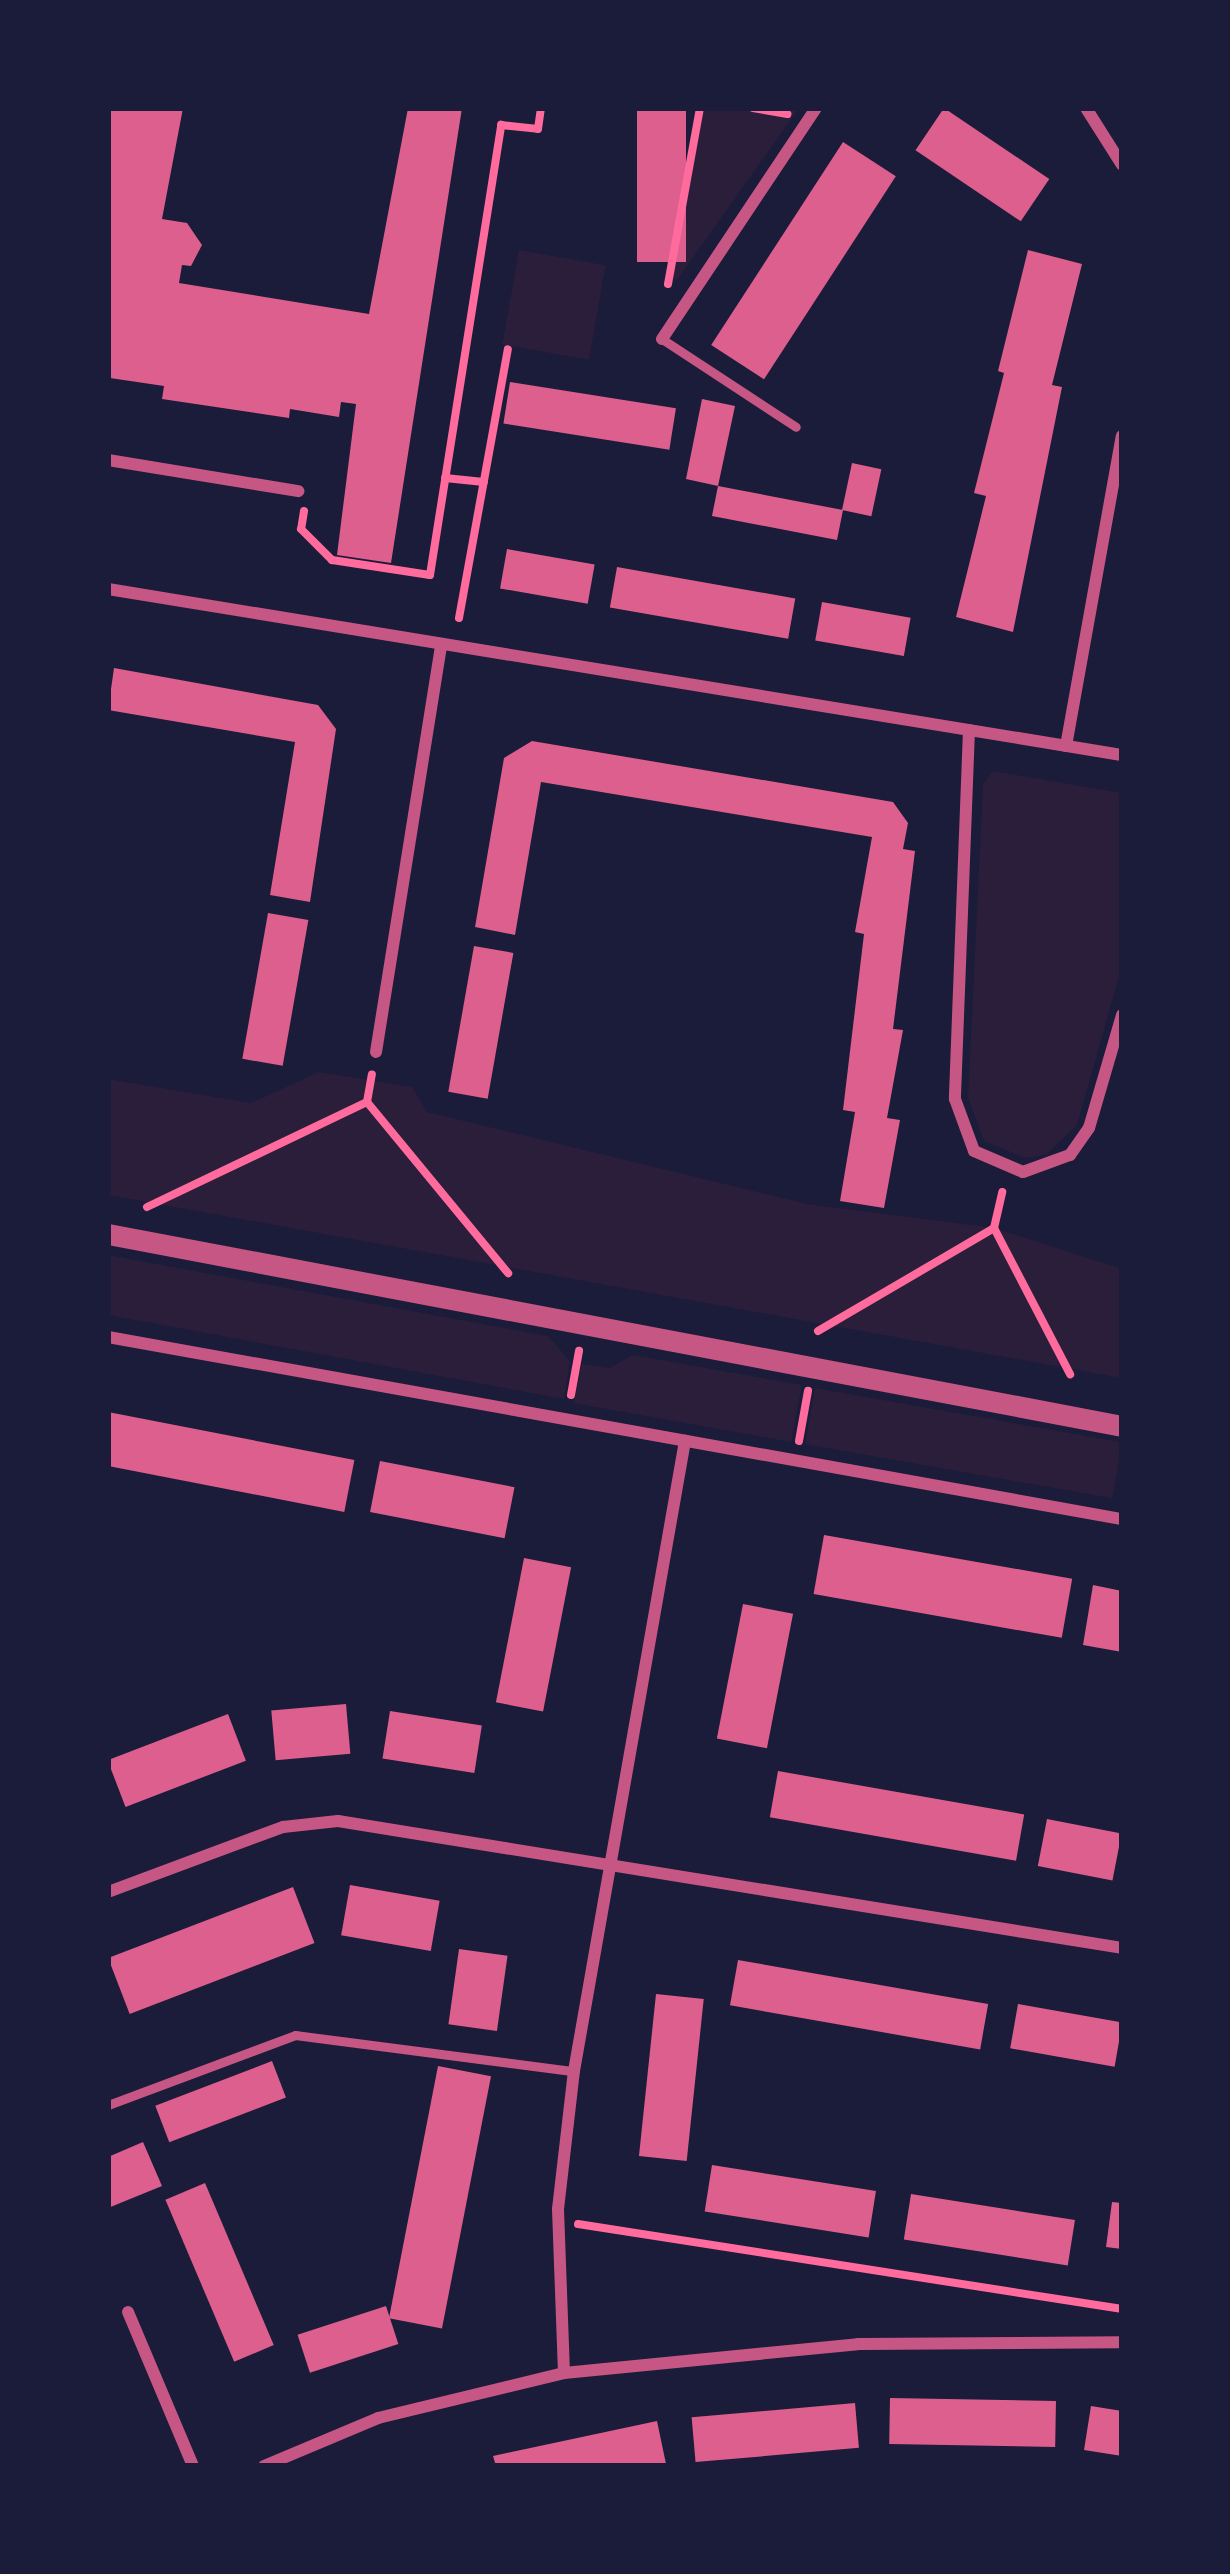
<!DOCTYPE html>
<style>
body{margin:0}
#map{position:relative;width:1230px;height:2574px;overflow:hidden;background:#1b1b3a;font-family:"Fira Sans",sans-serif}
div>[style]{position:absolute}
.green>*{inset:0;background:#2a1e3b;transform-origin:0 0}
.building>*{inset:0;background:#dd5f8e;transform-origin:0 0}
.path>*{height:8px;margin:-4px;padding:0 4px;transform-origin:4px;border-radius:4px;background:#ff6b9d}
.service>*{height:9px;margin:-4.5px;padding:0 4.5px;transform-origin:4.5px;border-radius:4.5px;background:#c65784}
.minor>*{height:12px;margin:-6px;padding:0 6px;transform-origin:6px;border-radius:6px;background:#c65784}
.tertiary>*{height:21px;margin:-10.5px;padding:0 10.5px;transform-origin:10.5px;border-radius:10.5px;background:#c65784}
span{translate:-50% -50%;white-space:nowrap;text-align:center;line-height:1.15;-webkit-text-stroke:9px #1b1b3a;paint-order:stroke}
.frame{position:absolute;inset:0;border:111px solid #1b1b3a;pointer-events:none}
</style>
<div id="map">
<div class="green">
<i style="clip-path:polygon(700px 108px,799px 108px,677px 280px,669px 279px)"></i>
<i style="left:519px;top:250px;width:88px;height:96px;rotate:10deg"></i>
<i style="clip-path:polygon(993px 771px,1122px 793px,1122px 966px,1077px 1125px,1046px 1155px,1025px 1158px,984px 1141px,968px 1098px,983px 784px)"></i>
<i style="clip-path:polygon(319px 1072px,412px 1087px,427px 1112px,807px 1204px,994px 1228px,1122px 1269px,1122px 1378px,108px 1195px,108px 1079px,251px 1103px)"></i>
<i style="clip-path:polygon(108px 1255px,548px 1336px,570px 1361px,564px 1399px,108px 1315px)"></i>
<i style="clip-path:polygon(633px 1355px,802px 1385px,791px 1442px,574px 1403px,582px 1364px,609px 1368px)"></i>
<i style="left:815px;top:1388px;width:312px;height:57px;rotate:10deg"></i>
</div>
<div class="building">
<i style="clip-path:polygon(108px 108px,183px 108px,162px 219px,187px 223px,202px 245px,191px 266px,182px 265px,179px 283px,369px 314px,408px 108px,462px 108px,391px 563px,337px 555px,356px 404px,341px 402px,339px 417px,290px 409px,289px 418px,162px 399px,164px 386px,110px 378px)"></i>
<i style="left:637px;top:108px;width:49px;height:154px"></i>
<i style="left:944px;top:108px;width:127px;height:51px;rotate:34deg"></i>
<i style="left:843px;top:142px;width:63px;height:242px;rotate:33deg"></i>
<i style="clip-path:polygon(1028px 250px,1082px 264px,1052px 385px,1062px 387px,1013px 632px,956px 617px,986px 496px,974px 493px,1004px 373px,998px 371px)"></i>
<i style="left:510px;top:382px;width:168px;height:42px;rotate:9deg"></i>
<i style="clip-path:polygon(702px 399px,735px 406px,718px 486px,843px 510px,837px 540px,712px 516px,718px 486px,686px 479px)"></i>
<i style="left:852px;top:463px;width:30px;height:48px;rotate:12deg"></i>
<i style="left:507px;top:549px;width:89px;height:40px;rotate:10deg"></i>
<i style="left:617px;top:567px;width:181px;height:41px;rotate:10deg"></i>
<i style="left:822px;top:602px;width:90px;height:39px;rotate:10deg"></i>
<i style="clip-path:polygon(114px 668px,318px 705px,336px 729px,310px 902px,270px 895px,295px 742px,108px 710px)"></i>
<i style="clip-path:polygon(532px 741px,893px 802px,908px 823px,903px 849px,915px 851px,893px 1029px,903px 1030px,887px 1118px,900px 1120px,884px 1208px,840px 1201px,855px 1112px,843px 1110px,864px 934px,855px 932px,872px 837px,541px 782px,515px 935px,475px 927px,504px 758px)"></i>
<i style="left:268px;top:913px;width:41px;height:148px;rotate:10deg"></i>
<i style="left:474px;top:946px;width:40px;height:148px;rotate:10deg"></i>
<i style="left:108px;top:1412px;width:251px;height:53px;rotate:11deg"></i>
<i style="left:380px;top:1461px;width:137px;height:52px;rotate:11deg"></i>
<i style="left:824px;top:1535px;width:252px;height:60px;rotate:10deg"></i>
<i style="left:524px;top:1558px;width:48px;height:147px;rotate:11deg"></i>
<i style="clip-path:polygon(1093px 1585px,1122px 1591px,1122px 1652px,1083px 1645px)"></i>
<i style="left:743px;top:1604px;width:51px;height:137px;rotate:11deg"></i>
<i style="left:346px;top:1704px;width:50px;height:75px;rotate:85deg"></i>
<i style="left:390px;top:1711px;width:93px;height:48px;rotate:9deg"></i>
<i style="left:228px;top:1714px;width:50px;height:129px;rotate:69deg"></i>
<i style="left:778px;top:1771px;width:250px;height:47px;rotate:10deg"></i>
<i style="left:1047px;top:1819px;width:76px;height:48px;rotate:11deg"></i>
<i style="left:350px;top:1885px;width:91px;height:51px;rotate:10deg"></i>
<i style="left:293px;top:1887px;width:60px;height:198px;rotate:69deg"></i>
<i style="left:459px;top:1949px;width:49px;height:76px;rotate:8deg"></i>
<i style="left:738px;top:1960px;width:254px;height:46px;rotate:10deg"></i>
<i style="left:656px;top:1994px;width:48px;height:163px;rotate:6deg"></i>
<i style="left:1018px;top:2004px;width:106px;height:45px;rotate:10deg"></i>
<i style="left:272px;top:2061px;width:39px;height:125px;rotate:69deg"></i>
<i style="left:438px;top:2066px;width:54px;height:257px;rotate:11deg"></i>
<i style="clip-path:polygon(143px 2142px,162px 2186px,108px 2208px,108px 2157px)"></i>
<i style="left:712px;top:2165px;width:166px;height:47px;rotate:9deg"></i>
<i style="left:205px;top:2183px;width:176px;height:43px;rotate:67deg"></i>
<i style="left:911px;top:2194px;width:166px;height:46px;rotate:9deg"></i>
<i style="clip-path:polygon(1112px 2202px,1122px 2203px,1122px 2249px,1106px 2247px)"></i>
<i style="left:386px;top:2306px;width:40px;height:93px;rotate:72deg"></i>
<i style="left:890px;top:2398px;width:166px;height:46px;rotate:1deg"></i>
<i style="left:855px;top:2403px;width:45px;height:164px;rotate:85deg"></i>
<i style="clip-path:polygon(1091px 2406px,1122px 2411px,1122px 2456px,1084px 2450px)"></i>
<i style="clip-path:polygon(657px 2421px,666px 2464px,496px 2466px,493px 2456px)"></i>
</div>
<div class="path">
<i style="left:753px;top:108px;width:35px;rotate:10deg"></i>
<i style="left:668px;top:284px;width:179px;rotate:-79.7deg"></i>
<i style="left:445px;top:478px;width:39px;rotate:6deg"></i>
<i style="left:304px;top:511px;width:18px;rotate:99deg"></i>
<i style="left:301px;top:529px;width:44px;rotate:45deg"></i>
<i style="left:332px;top:560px;width:99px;rotate:8.7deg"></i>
<i style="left:430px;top:575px;width:456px;rotate:-81deg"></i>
<i style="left:501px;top:125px;width:37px;rotate:6deg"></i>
<i style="left:538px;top:129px;width:21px;rotate:-82deg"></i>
<i style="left:459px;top:618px;width:273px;rotate:-79.7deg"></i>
<i style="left:367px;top:1102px;width:28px;rotate:-80deg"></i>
<i style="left:147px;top:1207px;width:244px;rotate:-25.5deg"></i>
<i style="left:367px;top:1102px;width:222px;rotate:50.5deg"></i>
<i style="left:994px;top:1228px;width:37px;rotate:-77deg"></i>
<i style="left:818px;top:1331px;width:204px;rotate:-30.3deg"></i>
<i style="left:994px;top:1228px;width:165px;rotate:62.5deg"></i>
<i style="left:571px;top:1395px;width:45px;rotate:-79.7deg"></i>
<i style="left:799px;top:1441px;width:51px;rotate:-79.8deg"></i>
<i style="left:578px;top:2224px;width:551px;rotate:8.88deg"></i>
</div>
<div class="service">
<i style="left:662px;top:339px;width:160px;rotate:33.3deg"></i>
<i style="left:108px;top:2105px;width:200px;rotate:-20.5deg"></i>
<i style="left:295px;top:2035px;width:281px;rotate:7.4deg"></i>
</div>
<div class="minor">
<i style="left:1086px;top:108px;width:67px;rotate:57.7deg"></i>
<i style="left:662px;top:339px;width:278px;rotate:-56.3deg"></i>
<i style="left:108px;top:460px;width:193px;rotate:9.3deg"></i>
<i style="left:108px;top:589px;width:1027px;rotate:9.3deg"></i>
<i style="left:969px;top:730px;width:369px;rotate:92.2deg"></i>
<i style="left:955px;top:1099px;width:55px;rotate:69.9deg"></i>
<i style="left:974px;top:1151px;width:53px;rotate:23.2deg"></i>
<i style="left:1023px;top:1172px;width:50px;rotate:-19.9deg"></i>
<i style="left:1070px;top:1155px;width:33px;rotate:-55deg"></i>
<i style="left:1089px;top:1128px;width:118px;rotate:-73.7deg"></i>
<i style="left:1066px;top:746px;width:315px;rotate:-79.8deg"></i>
<i style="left:376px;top:1052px;width:412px;rotate:-80.9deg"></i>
<i style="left:108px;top:1337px;width:1030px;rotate:10.18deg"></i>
<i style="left:108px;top:1892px;width:187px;rotate:-20.4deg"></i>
<i style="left:283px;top:1827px;width:55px;rotate:-6.2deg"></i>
<i style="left:338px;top:1821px;width:794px;rotate:9.2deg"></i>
<i style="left:128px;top:2312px;width:167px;rotate:67.1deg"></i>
<i style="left:564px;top:2373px;width:164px;rotate:-92.1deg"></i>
<i style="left:558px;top:2209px;width:139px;rotate:-83.4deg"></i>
<i style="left:574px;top:2071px;width:640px;rotate:-80.01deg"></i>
<i style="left:264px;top:2466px;width:124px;rotate:-22.8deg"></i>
<i style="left:378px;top:2418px;width:191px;rotate:-13.6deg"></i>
<i style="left:564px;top:2373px;width:295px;rotate:-5.6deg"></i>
<i style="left:858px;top:2344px;width:264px;rotate:-0.4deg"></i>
</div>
<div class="tertiary">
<i style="left:108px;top:1234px;width:1032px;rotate:10.72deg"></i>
</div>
<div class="frame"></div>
</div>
